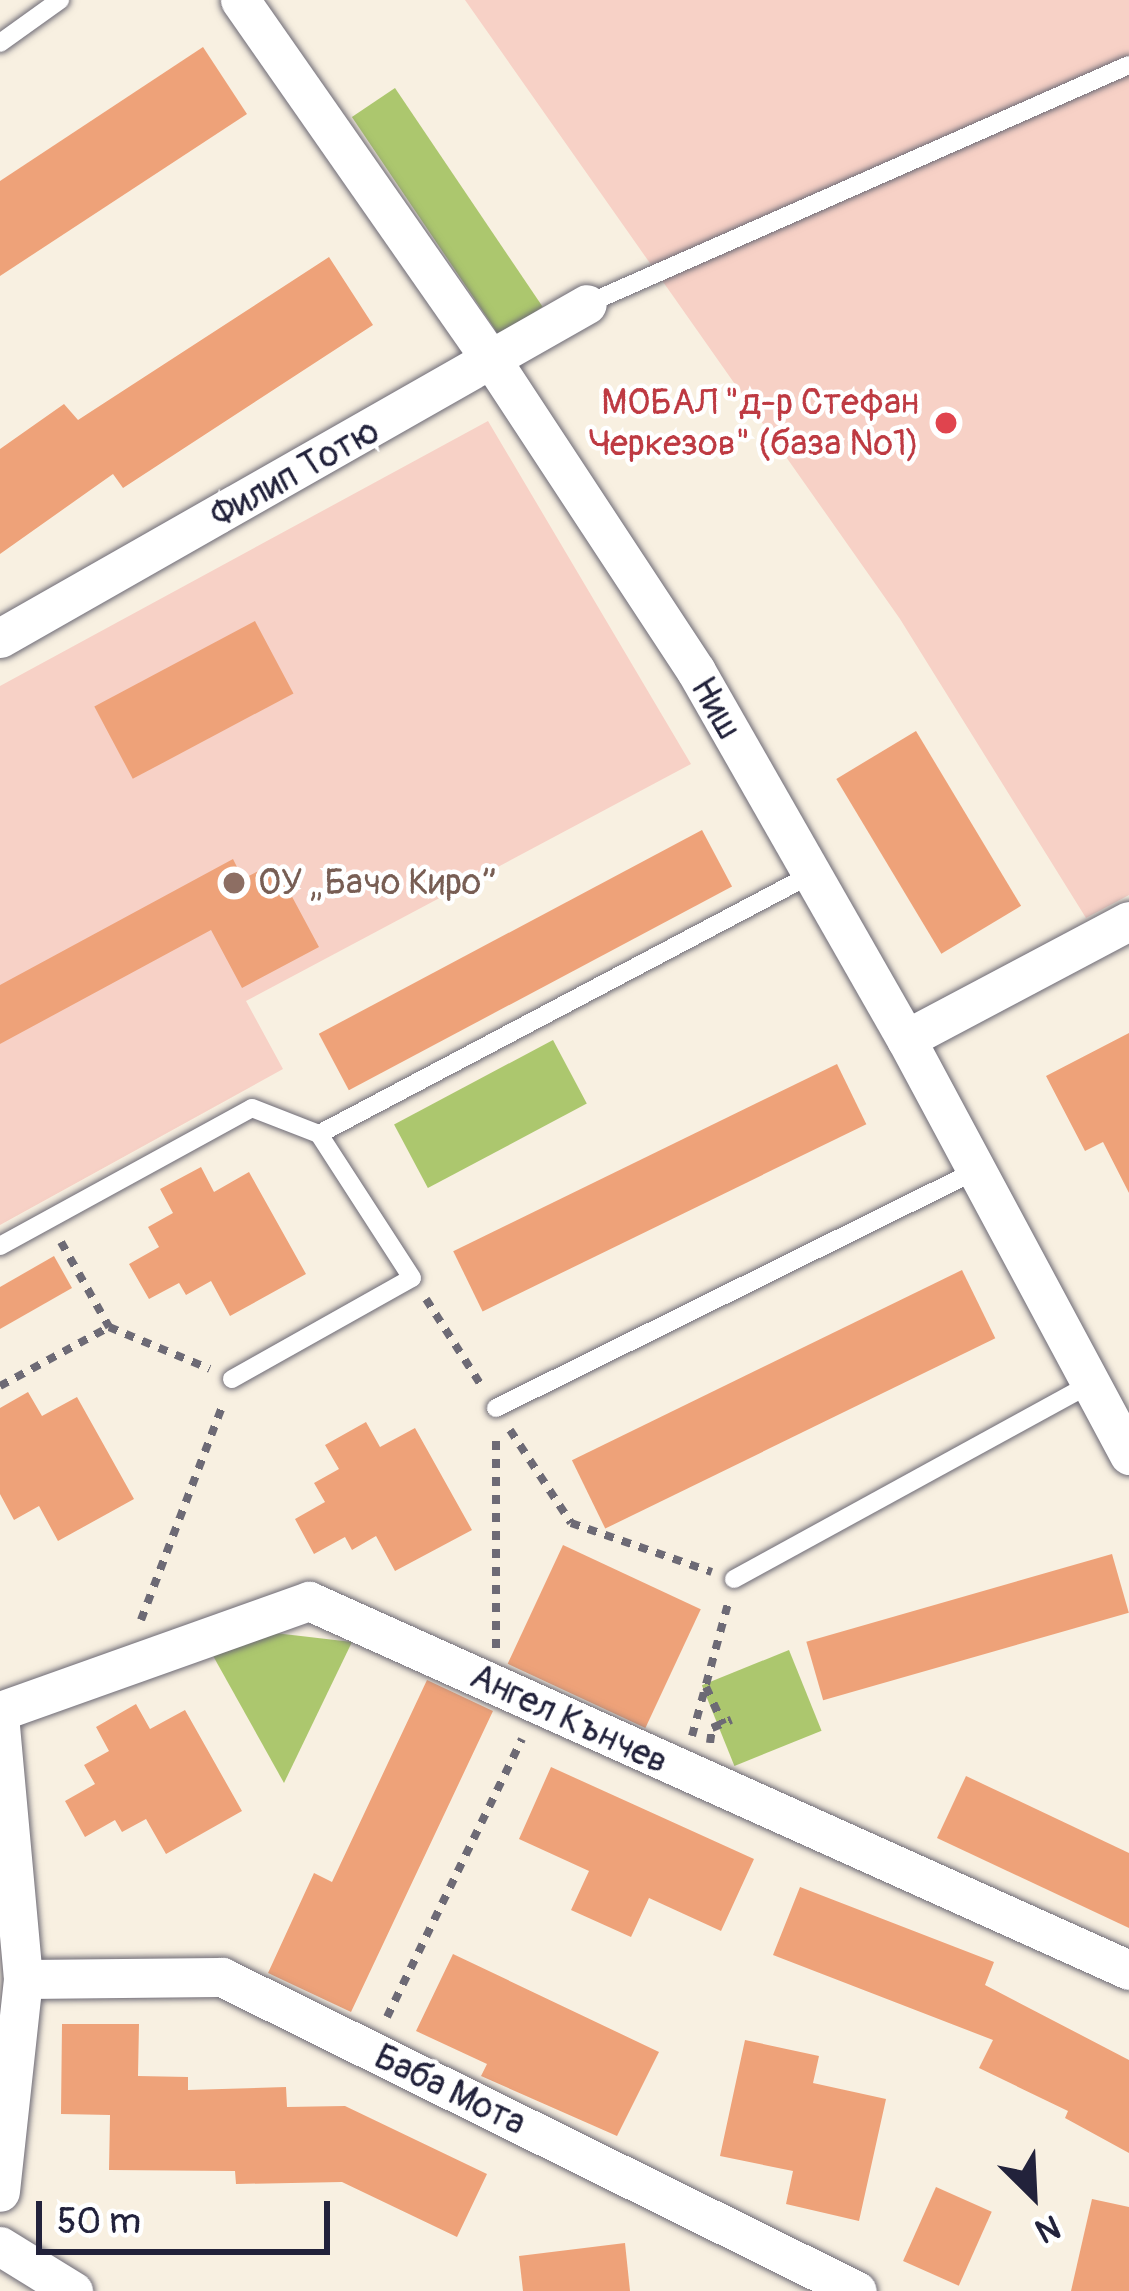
<!DOCTYPE html>
<meta charset="utf-8">
<style>
body{margin:0}
#map{position:relative;width:1129px;height:2291px;overflow:hidden;background:#f8f0e1;font-family:Pangolin,sans-serif}
div>[style]{position:absolute}
.built>*{inset:0;background:#f7d1c6}
.green>*{inset:0;background:#acc76e;transform-origin:0 0}
.building>*{inset:0;background:#eea279;transform-origin:0 0}
.path>*{height:8px;margin-top:-4px;transform-origin:0;background:repeating-linear-gradient(90deg,#6d6a75 0 9px,transparent 0 18px)}
.roads{filter:drop-shadow(0 0 3px #6d6a75) drop-shadow(0 0 3px #6d6a75)}
.lane>*{height:18px;margin:-9px;padding:0 9px;transform-origin:9px;border-radius:9px;background:#fff}
.street>*{height:39px;margin:-19.5px;padding:0 19.5px;transform-origin:19.5px;border-radius:19.5px;background:#fff}
.dots>*{width:33px;height:33px;translate:-50% -50%;box-sizing:border-box;border:6px solid #fff;border-radius:50%}
span{translate:-50% -50%;white-space:nowrap;text-align:center;line-height:1.15;-webkit-text-stroke:9px #fff;paint-order:stroke}
.health-label{font-size:36px;color:#be3a42}
.right{translate:-100% -50%;text-align:right}
.street-label{font-size:36px;color:#22223b}
.education-label{font-size:36px;color:#785e54}
.left{translate:0 -50%;text-align:left}
.north{position:absolute;left:973px;top:2135px;width:120px;height:120px;-webkit-text-stroke:9px #fff;paint-order:stroke;rotate:156deg;font-size:33px;font-weight:700;line-height:48px;text-align:center;color:#22223b}
.north::after{content:'';display:block;margin:auto;width:42px;height:54px;background:#22223b;clip-path:polygon(50% 0,100% 100%,50% 72%,0 100%)}
.scale{position:absolute;left:36px;top:2201px;width:294px;height:54px;box-sizing:border-box;border:6px solid #22223b;border-top:0;padding-left:15px;font-size:36px;line-height:42px;white-space:nowrap;color:#22223b;-webkit-text-stroke:9px #fff;paint-order:stroke}
</style>
<div id="map">
<div class="built">
<i style="clip-path:polygon(465px 0,1129px 0,1129px 895px,1086px 918px,900px 619px)"></i>
<i style="clip-path:polygon(488px 421px,691px 764px,246px 1001px,283px 1069px,0 1225px,0 686px)"></i>
</div>
<div class="green">
<i style="left:395px;top:88px;width:264px;height:52px;rotate:56deg"></i>
<i style="left:553px;top:1040px;width:72px;height:180px;rotate:62deg"></i>
<i style="clip-path:polygon(275px 1633px,352px 1642px,284px 1783px,212px 1654px)"></i>
<i style="left:789px;top:1650px;width:87px;height:94px;rotate:68deg"></i>
</div>
<div class="building">
<i style="clip-path:polygon(203px 47px,247px 114px,0 276px,0 181px)"></i>
<i style="clip-path:polygon(329px 257px,373px 325px,123px 488px,113px 474px,0 554px,0 449px,64px 404px,78px 420px)"></i>
<i style="left:255px;top:621px;width:82px;height:182px;rotate:62deg"></i>
<i style="left:916px;top:731px;width:204px;height:93px;rotate:59deg"></i>
<i style="left:702px;top:830px;width:64px;height:434px;rotate:62deg"></i>
<i style="clip-path:polygon(233px 859px,243px 879px,274px 863px,319px 947px,242px 988px,211px 930px,0 1044px,0 985px)"></i>
<i style="clip-path:polygon(1129px 1033px,1129px 1193px,1103px 1142px,1085px 1151px,1046px 1076px)"></i>
<i style="left:837px;top:1064px;width:67px;height:427px;rotate:64deg"></i>
<i style="clip-path:polygon(201px 1167px,214px 1192px,249px 1172px,306px 1274px,230px 1316px,211px 1281px,186px 1295px,179px 1283px,149px 1299px,129px 1264px,159px 1247px,148px 1227px,173px 1213px,160px 1189px)"></i>
<i style="clip-path:polygon(54px 1256px,72px 1288px,0 1329px,0 1287px)"></i>
<i style="left:962px;top:1270px;width:76px;height:434px;rotate:64deg"></i>
<i style="clip-path:polygon(28px 1392px,42px 1416px,77px 1397px,134px 1499px,58px 1541px,39px 1506px,14px 1520px,0 1494px,0 1408px)"></i>
<i style="clip-path:polygon(366px 1422px,380px 1447px,415px 1428px,472px 1530px,395px 1571px,376px 1536px,352px 1550px,345px 1537px,314px 1554px,295px 1519px,325px 1502px,314px 1483px,339px 1469px,325px 1445px)"></i>
<i style="left:563px;top:1545px;width:152px;height:131px;rotate:25deg"></i>
<i style="left:1112px;top:1554px;width:61px;height:318px;rotate:74deg"></i>
<i style="clip-path:polygon(427px 1680px,493px 1711px,351px 2012px,268px 1973px,314px 1873px,332px 1882px)"></i>
<i style="clip-path:polygon(136px 1704px,150px 1729px,185px 1710px,242px 1811px,166px 1854px,146px 1819px,122px 1832px,115px 1820px,85px 1837px,65px 1801px,95px 1784px,84px 1765px,109px 1751px,96px 1727px)"></i>
<i style="clip-path:polygon(551px 1767px,754px 1859px,721px 1931px,649px 1898px,631px 1937px,571px 1910px,589px 1871px,519px 1839px)"></i>
<i style="clip-path:polygon(966px 1776px,1129px 1853px,1129px 1928px,937px 1838px)"></i>
<i style="clip-path:polygon(800px 1887px,994px 1962px,985px 1985px,1129px 2060px,1129px 2153px,1065px 2118px,1068px 2111px,979px 2068px,993px 2040px,773px 1955px)"></i>
<i style="clip-path:polygon(453px 1954px,659px 2052px,617px 2136px,481px 2076px,487px 2064px,416px 2031px)"></i>
<i style="clip-path:polygon(62px 2024px,139px 2024px,138px 2076px,188px 2077px,188px 2090px,286px 2087px,287px 2107px,345px 2106px,487px 2174px,457px 2237px,342px 2182px,236px 2184px,235px 2171px,109px 2170px,110px 2115px,61px 2114px)"></i>
<i style="clip-path:polygon(745px 2040px,819px 2056px,813px 2083px,886px 2099px,859px 2221px,786px 2204px,793px 2171px,720px 2156px)"></i>
<i style="left:936px;top:2187px;width:61px;height:81px;rotate:24deg"></i>
<i style="clip-path:polygon(1092px 2199px,1129px 2207px,1129px 2291px,1071px 2291px)"></i>
<i style="clip-path:polygon(625px 2243px,630px 2291px,523px 2291px,519px 2256px)"></i>
</div>
<div class="path">
<i style="left:61px;top:1242px;width:98px;rotate:60.5deg"></i>
<i style="left:109px;top:1327px;width:109px;rotate:22.6deg"></i>
<i style="left:426px;top:1299px;width:106px;rotate:57.4deg"></i>
<i style="left:0;top:1386px;width:124px;rotate:-28.4deg"></i>
<i style="left:510px;top:1430px;width:111px;rotate:56.7deg"></i>
<i style="left:571px;top:1523px;width:149px;rotate:19.2deg"></i>
<i style="left:141px;top:1620px;width:231px;rotate:-69.2deg"></i>
<i style="left:496px;top:1648px;width:213px;rotate:-90deg"></i>
<i style="left:706px;top:1687px;width:41px;rotate:65.3deg"></i>
<i style="left:692px;top:1736px;width:141px;rotate:-74.8deg"></i>
<i style="left:710px;top:1743px;width:15px;rotate:-82deg"></i>
<i style="left:712px;top:1728px;width:21px;rotate:-23deg"></i>
<i style="left:387px;top:2017px;width:309px;rotate:-64.1deg"></i>
</div>
<div class="roads">
<div class="lane">
<i style="left:0;top:43px;width:74px;rotate:-35.6deg"></i>
<i style="left:587px;top:304px;width:592px;rotate:-23.8deg"></i>
<i style="left:0;top:1246px;width:287px;rotate:-28.7deg"></i>
<i style="left:252px;top:1108px;width:72px;rotate:21.2deg"></i>
<i style="left:319px;top:1134px;width:555px;rotate:-27.81deg"></i>
<i style="left:232px;top:1379px;width:206px;rotate:-29.3deg"></i>
<i style="left:412px;top:1278px;width:171px;rotate:-122.9deg"></i>
<i style="left:496px;top:1408px;width:532px;rotate:-26.32deg"></i>
<i style="left:734px;top:1579px;width:408px;rotate:-28.7deg"></i>
</div>
<div class="street">
<i style="left:240px;top:0;width:442px;rotate:55.1deg"></i>
<i style="left:493px;top:362px;width:370px;rotate:56.7deg"></i>
<i style="left:696px;top:671px;width:424px;rotate:60.3deg"></i>
<i style="left:906px;top:1039px;width:472px;rotate:61.8deg"></i>
<i style="left:0;top:638px;width:675px;rotate:-29.64deg"></i>
<i style="left:906px;top:1039px;width:252px;rotate:-27.9deg"></i>
<i style="left:0;top:1711px;width:328px;rotate:-19.6deg"></i>
<i style="left:309px;top:1601px;width:899px;rotate:24.23deg"></i>
<i style="left:0;top:1726px;width:254px;rotate:84.8deg"></i>
<i style="left:23px;top:1979px;width:214px;rotate:96.2deg"></i>
<i style="left:23px;top:1979px;width:199px;rotate:-0.6deg"></i>
<i style="left:222px;top:1977px;width:708px;rotate:26.31deg"></i>
<i style="left:0;top:2246px;width:86px;rotate:31.7deg"></i>
</div>
</div>
<div class="dots">
<i style="left:946px;top:423px;background:#e0444e"></i>
<i style="left:234px;top:883px;background:#8d6e63"></i>
</div>
<div class="health-label">
<span class="right" style="left:919px;top:423px">МОБАЛ "д-р Стефан<br>Черкезов" (база №1)</span>
</div>
<div class="street-label">
<span style="left:295px;top:473px;rotate:-29deg">Филип Тотю</span>
<span style="left:716px;top:708px;rotate:60deg">Ниш</span>
<span style="left:569px;top:1719px;rotate:25deg">Ангел Кънчев</span>
<span style="left:450px;top:2090px;rotate:26deg">Баба Мота</span>
</div>
<div class="education-label">
<span class="left" style="left:258px;top:883px">ОУ „Бачо Киро”</span>
</div>
<div class="north">N</div>
<div class="scale">50 m</div>
</div>
